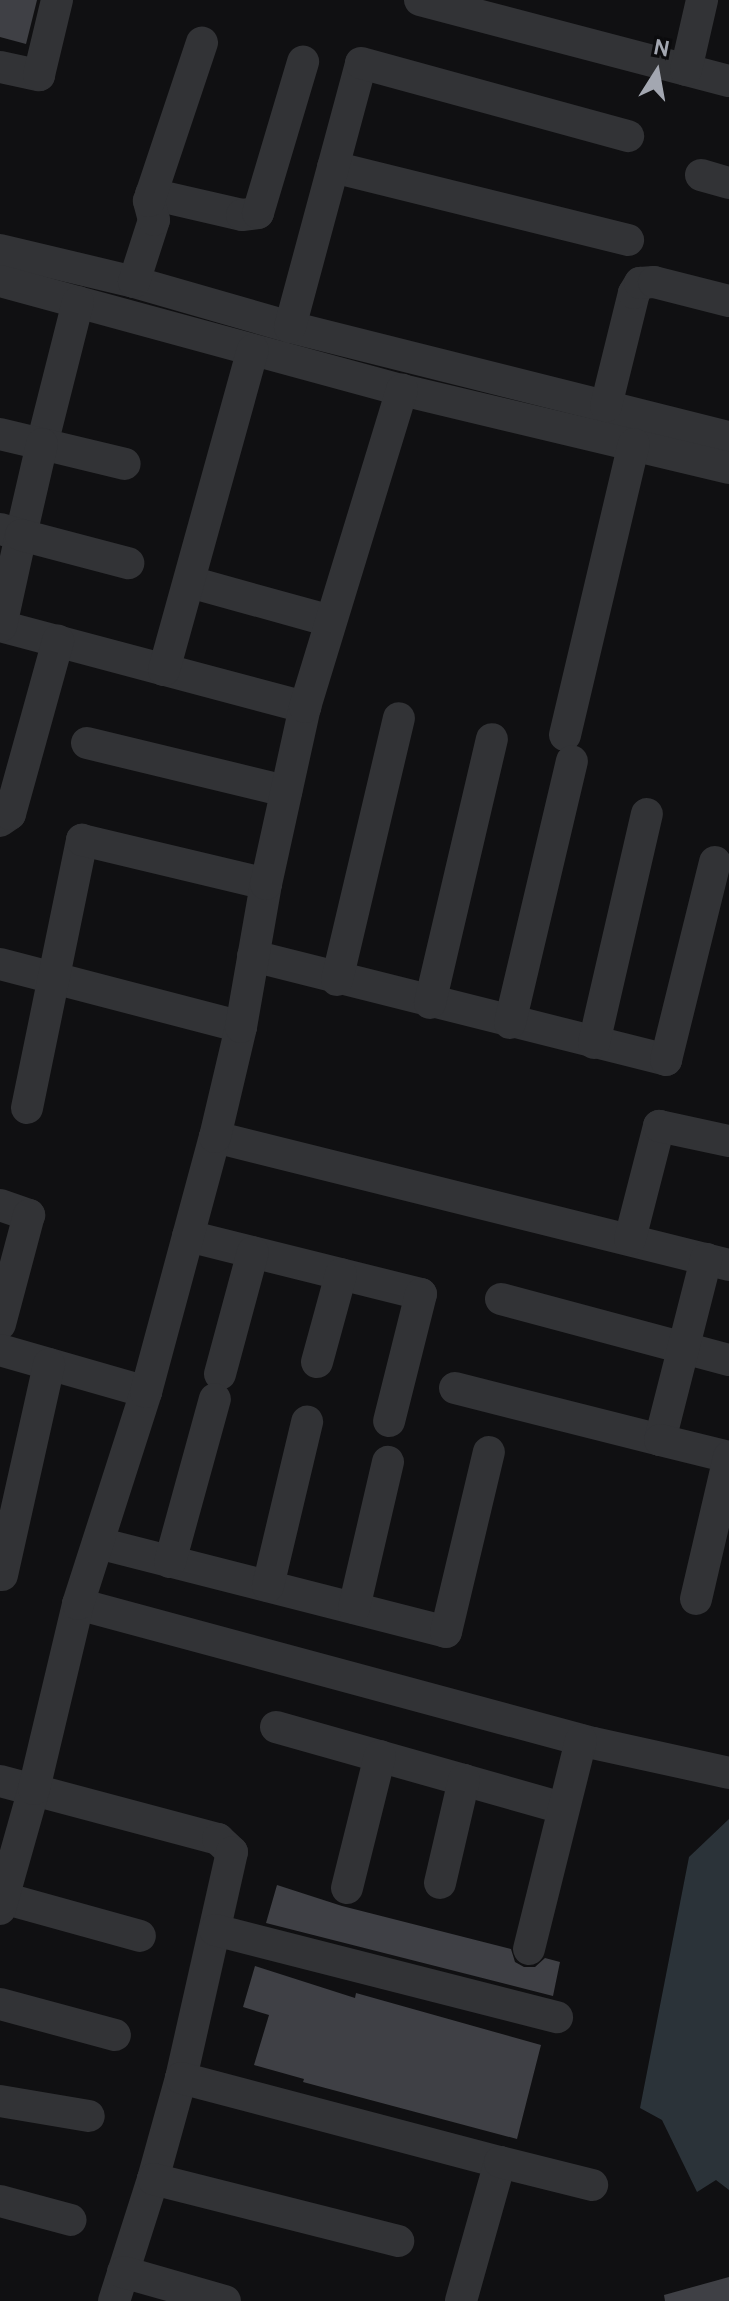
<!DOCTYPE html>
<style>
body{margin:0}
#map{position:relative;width:729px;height:2301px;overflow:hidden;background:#101012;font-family:Cabin,sans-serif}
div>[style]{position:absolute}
.water>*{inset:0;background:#2b3339}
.building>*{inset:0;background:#3f4045}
.minor>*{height:32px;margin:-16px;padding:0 16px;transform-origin:16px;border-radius:16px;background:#323336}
span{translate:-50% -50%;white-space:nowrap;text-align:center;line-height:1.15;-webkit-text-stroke:8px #0b0b0d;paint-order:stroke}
.north{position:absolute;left:617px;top:32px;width:80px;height:80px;-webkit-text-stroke:6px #0b0b0d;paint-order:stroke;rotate:11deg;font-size:22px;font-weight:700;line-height:32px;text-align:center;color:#a3a7b1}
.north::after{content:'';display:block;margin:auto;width:28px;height:36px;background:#a3a7b1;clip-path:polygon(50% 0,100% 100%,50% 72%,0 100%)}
</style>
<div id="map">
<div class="water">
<i style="clip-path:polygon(729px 1819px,729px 2190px,716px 2180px,697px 2192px,662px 2120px,640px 2108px,689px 1857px)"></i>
</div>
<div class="building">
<i style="clip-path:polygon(0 0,37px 0,26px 44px,0 37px)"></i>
<i style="clip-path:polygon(277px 1885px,342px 1906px,511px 1949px,515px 1962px,524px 1967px,535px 1967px,545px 1958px,560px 1962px,553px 1996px,266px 1923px)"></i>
<i style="clip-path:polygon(255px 1966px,355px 1998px,356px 1993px,541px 2045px,517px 2139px,303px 2082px,304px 2079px,254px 2065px,269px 2015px,243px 2007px)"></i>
<i style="clip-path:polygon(729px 2277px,729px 2301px,665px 2301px,664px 2295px)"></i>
</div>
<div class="minor">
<i style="left:420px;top:0;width:319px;rotate:14.7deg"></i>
<i style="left:0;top:67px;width:40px;rotate:12deg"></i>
<i style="left:39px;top:75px;width:77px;rotate:-76.5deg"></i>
<i style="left:686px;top:70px;width:72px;rotate:-77.1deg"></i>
<i style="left:333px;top:167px;width:304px;rotate:13.9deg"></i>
<i style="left:701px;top:175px;width:29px;rotate:16deg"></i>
<i style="left:151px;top:194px;width:93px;rotate:13deg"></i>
<i style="left:242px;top:215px;width:16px;rotate:-7deg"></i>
<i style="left:258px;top:213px;width:158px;rotate:-73.4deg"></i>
<i style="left:0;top:250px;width:138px;rotate:13.4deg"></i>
<i style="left:134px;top:282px;width:162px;rotate:16.1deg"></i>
<i style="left:290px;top:327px;width:453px;rotate:14.1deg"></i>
<i style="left:0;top:281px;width:417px;rotate:15.2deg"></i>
<i style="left:402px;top:390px;width:336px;rotate:13.4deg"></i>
<i style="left:134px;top:282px;width:65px;rotate:-72.1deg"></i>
<i style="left:154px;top:220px;width:20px;rotate:-105deg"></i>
<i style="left:149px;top:201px;width:167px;rotate:-71.5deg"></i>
<i style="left:78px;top:302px;width:146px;rotate:104.2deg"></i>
<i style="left:42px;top:444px;width:85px;rotate:13.5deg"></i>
<i style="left:290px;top:327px;width:273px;rotate:-74.9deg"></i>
<i style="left:361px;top:63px;width:277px;rotate:15.3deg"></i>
<i style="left:606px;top:406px;width:116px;rotate:-76.1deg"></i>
<i style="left:634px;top:293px;width:12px;rotate:-59deg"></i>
<i style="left:640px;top:283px;width:14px;rotate:-4deg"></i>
<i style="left:654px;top:282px;width:77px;rotate:14.2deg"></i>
<i style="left:0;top:434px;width:43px;rotate:13.4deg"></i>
<i style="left:42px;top:444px;width:93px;rotate:103deg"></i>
<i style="left:21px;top:535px;width:22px;rotate:-164deg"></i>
<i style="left:190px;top:582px;width:146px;rotate:15.5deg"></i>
<i style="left:0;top:626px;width:316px;rotate:14.9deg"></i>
<i style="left:1px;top:626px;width:93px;rotate:-77.6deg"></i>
<i style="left:21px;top:535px;width:111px;rotate:14.7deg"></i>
<i style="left:164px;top:670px;width:332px;rotate:-74.5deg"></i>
<i style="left:565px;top:735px;width:299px;rotate:-76.7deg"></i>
<i style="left:87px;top:743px;width:205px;rotate:13.6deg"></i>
<i style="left:0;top:821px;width:12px;rotate:-35deg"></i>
<i style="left:10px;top:814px;width:180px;rotate:-74.5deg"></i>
<i style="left:253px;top:956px;width:426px;rotate:14.1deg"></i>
<i style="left:666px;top:1060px;width:204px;rotate:-76.1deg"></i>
<i style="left:0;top:964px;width:249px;rotate:14.6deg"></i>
<i style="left:337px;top:980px;width:269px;rotate:-76.7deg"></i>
<i style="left:430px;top:1003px;width:271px;rotate:-76.8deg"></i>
<i style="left:510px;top:1023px;width:269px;rotate:-76.7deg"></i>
<i style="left:594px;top:1043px;width:235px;rotate:-77deg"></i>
<i style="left:27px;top:1108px;width:274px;rotate:-78.4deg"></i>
<i style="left:82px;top:840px;width:189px;rotate:13.4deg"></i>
<i style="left:215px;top:1137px;width:530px;rotate:13.98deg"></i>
<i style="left:0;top:1205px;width:31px;rotate:19deg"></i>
<i style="left:29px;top:1215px;width:113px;rotate:104.9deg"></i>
<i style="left:188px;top:1236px;width:240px;rotate:14deg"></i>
<i style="left:421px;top:1294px;width:131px;rotate:104.1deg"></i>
<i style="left:630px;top:1239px;width:117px;rotate:-75.6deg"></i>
<i style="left:659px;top:1126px;width:72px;rotate:12.1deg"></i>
<i style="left:501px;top:1299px;width:236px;rotate:15deg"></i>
<i style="left:0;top:1350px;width:152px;rotate:16deg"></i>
<i style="left:317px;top:1362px;width:91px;rotate:-74.7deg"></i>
<i style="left:220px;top:1374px;width:126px;rotate:-74.9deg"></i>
<i style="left:455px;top:1388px;width:211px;rotate:14.2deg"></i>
<i style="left:660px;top:1440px;width:187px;rotate:-75.7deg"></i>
<i style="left:660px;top:1440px;width:71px;rotate:13.8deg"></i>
<i style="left:98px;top:1543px;width:359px;rotate:14.3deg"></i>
<i style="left:446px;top:1632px;width:185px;rotate:-76.6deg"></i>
<i style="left:170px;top:1562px;width:169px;rotate:-74.6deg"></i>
<i style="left:2px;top:1575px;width:216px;rotate:-77.4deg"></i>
<i style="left:268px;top:1586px;width:169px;rotate:-76.6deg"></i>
<i style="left:696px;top:1599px;width:146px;rotate:-76.9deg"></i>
<i style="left:78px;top:1604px;width:533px;rotate:15.1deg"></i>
<i style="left:593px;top:1743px;width:139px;rotate:12.4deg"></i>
<i style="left:354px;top:1608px;width:150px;rotate:-76.9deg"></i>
<i style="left:276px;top:1727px;width:298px;rotate:15.8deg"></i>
<i style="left:0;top:1781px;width:226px;rotate:14.9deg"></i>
<i style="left:218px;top:1839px;width:19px;rotate:43deg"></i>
<i style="left:232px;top:1852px;width:232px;rotate:102.7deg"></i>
<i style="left:181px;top:2078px;width:105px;rotate:105.5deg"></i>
<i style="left:153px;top:2179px;width:128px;rotate:107.7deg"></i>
<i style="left:440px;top:1883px;width:106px;rotate:-76.9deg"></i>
<i style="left:347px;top:1888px;width:136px;rotate:-76deg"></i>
<i style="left:3px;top:1898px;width:142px;rotate:15.5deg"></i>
<i style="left:0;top:1909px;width:125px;rotate:-74.2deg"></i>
<i style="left:34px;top:1789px;width:190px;rotate:-76.6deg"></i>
<i style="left:78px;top:1604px;width:223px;rotate:-72.2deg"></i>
<i style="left:146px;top:1392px;width:264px;rotate:-74.9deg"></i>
<i style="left:215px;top:1137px;width:113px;rotate:-76.7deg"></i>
<i style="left:241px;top:1027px;width:145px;rotate:-80.1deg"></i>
<i style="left:266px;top:884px;width:181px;rotate:-77.6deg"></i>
<i style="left:305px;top:707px;width:332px;rotate:-73deg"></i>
<i style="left:215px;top:1930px;width:353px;rotate:14.3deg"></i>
<i style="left:529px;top:1949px;width:215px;rotate:-76deg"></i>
<i style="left:0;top:2004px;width:119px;rotate:15.1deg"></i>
<i style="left:181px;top:2078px;width:330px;rotate:14.8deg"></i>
<i style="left:500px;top:2162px;width:144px;rotate:105.7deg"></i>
<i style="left:0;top:2101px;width:90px;rotate:9.6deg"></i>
<i style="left:500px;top:2162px;width:95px;rotate:14deg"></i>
<i style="left:153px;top:2179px;width:253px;rotate:14.2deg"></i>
<i style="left:0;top:2201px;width:73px;rotate:15deg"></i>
<i style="left:123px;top:2272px;width:106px;rotate:15.9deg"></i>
</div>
<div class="north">N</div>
</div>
